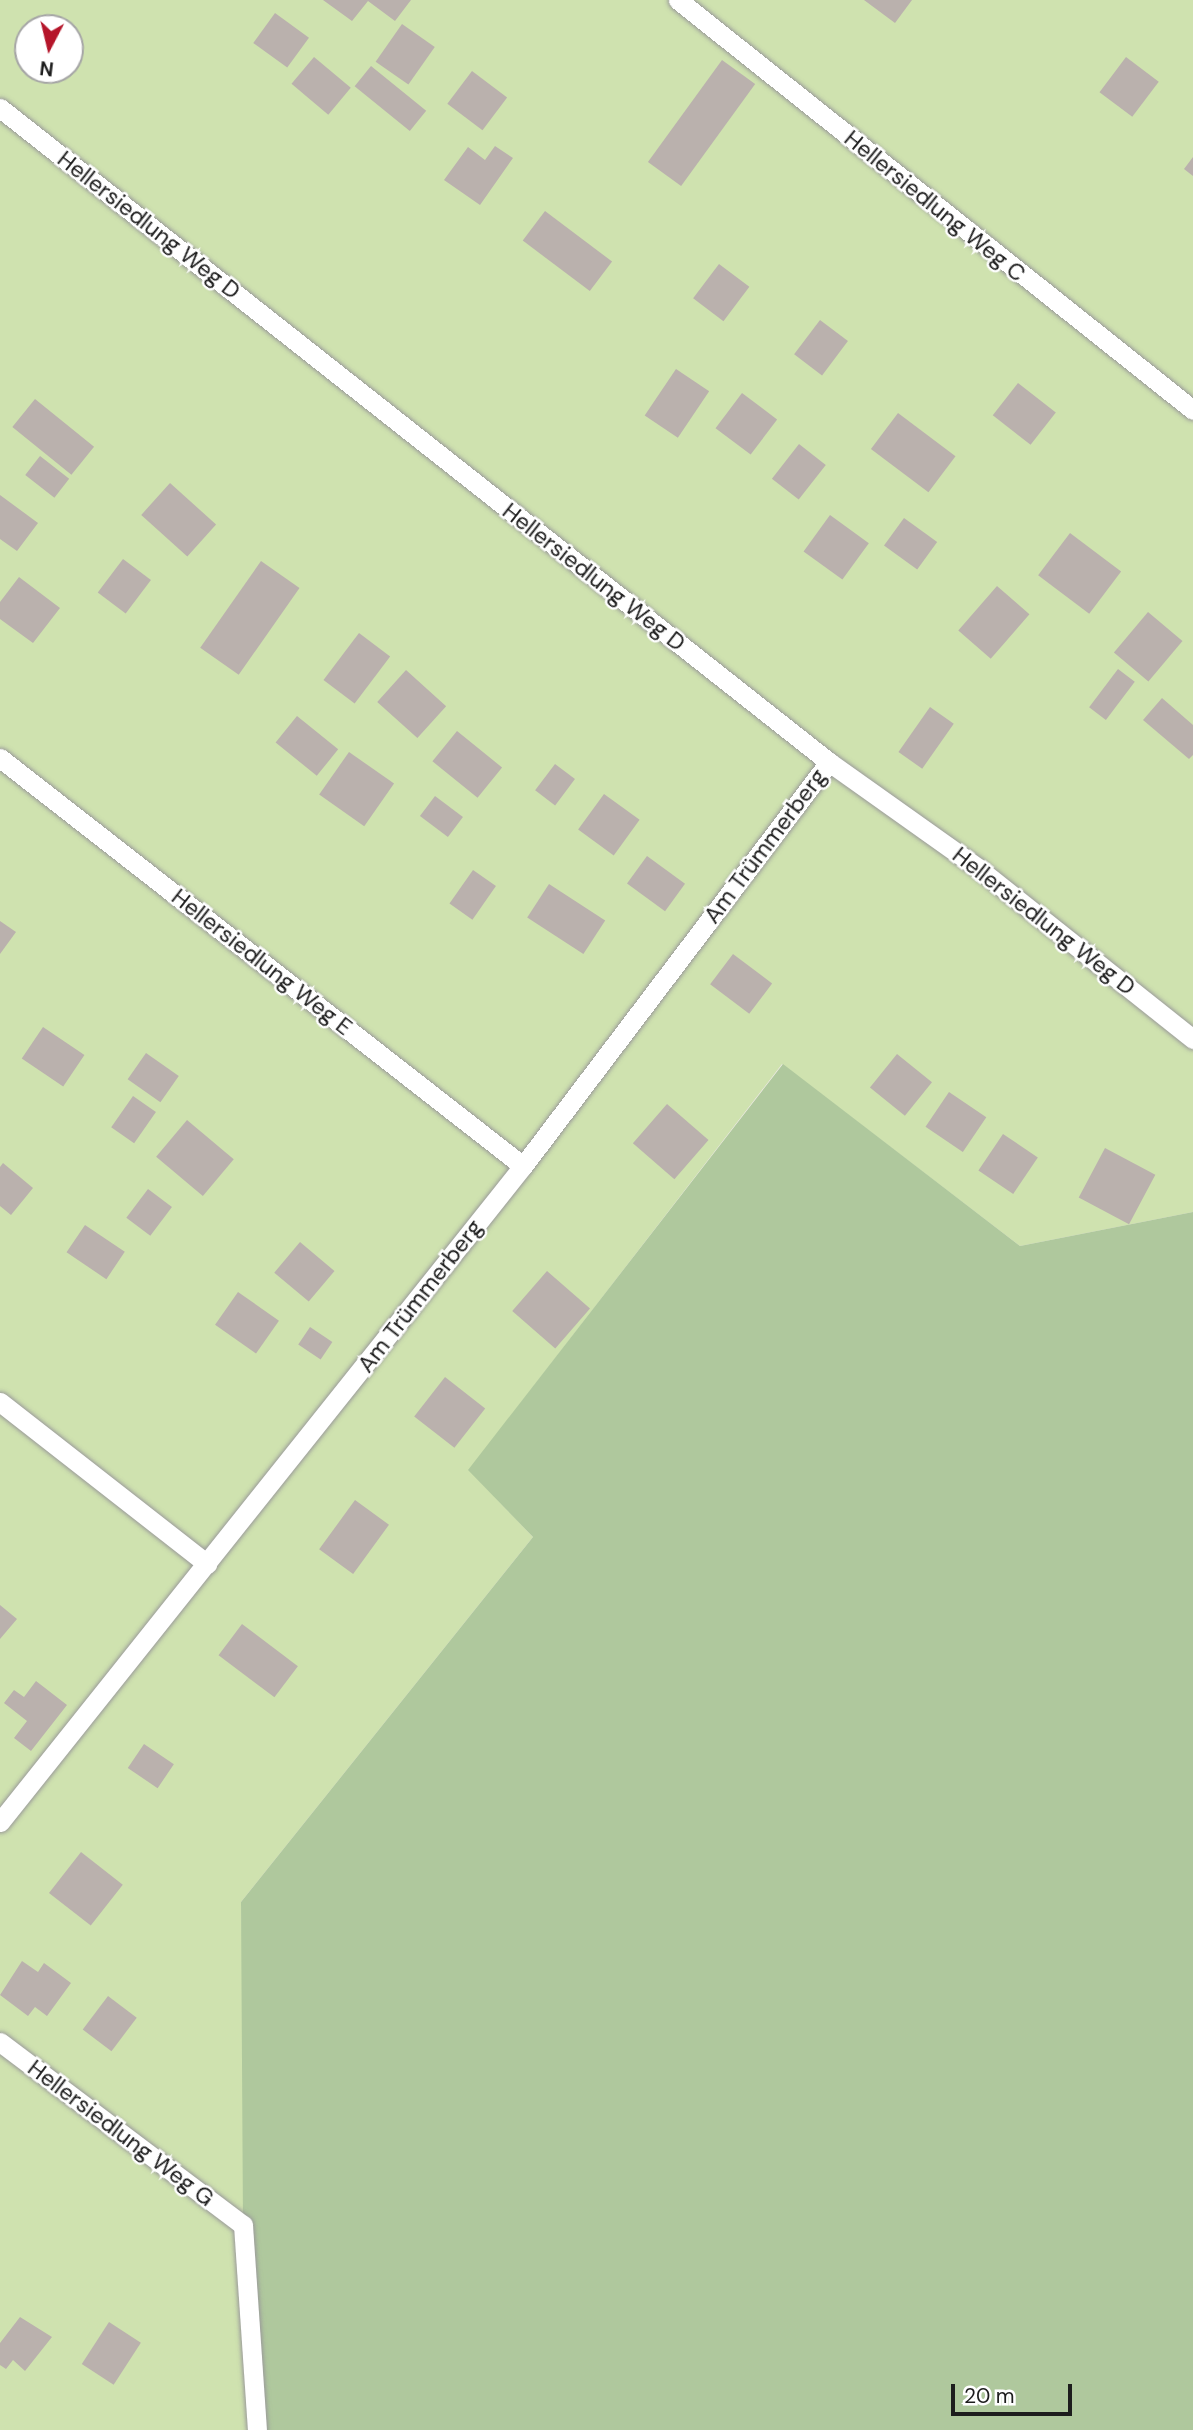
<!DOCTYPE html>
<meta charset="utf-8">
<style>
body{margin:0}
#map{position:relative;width:1193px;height:2430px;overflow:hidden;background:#ede9e4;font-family:"DM Sans",sans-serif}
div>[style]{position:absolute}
.grass>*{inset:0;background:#cfe2af}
.forest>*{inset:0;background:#afc89d}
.building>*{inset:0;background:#bab1ad;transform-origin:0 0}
.roads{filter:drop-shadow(0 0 2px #9a9a9a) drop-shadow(0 0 2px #9a9a9a)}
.service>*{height:19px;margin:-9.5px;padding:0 9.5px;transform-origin:9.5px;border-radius:9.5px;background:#fff}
span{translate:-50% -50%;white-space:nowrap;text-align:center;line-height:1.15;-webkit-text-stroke:5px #fff;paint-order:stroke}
.street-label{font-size:23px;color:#1d1d1d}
.north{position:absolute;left:14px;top:14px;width:70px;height:70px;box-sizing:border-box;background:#fff;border:2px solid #a5a5a5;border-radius:50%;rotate:187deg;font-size:19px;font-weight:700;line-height:28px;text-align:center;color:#1d1d1d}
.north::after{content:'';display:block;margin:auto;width:24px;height:32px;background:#b5152a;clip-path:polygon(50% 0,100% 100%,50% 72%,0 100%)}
.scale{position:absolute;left:951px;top:2384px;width:121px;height:32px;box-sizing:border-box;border:4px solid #1d1d1d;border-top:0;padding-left:9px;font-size:21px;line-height:24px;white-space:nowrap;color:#1d1d1d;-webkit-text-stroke:5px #fff;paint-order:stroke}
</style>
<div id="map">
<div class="grass">
<i style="clip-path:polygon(evenodd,0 0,1193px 0,1193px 1212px,1020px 1246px,782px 1064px,469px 1470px,533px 1537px,241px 1902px,257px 2430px,0 2430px,0 0,28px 28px,70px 28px,70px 70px,28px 70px,28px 28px)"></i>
</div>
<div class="forest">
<i style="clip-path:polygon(783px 1064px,1020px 1246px,1193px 1212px,1193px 2430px,257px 2430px,243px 2225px,241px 1902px,533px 1537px,468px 1470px)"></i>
</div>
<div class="building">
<i style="clip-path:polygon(323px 0,411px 0,395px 21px,368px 1px,352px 21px)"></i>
<i style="clip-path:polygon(864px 0,912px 0,895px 23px)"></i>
<i style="left:275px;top:13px;width:42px;height:37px;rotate:36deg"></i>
<i style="left:402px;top:24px;width:40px;height:46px;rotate:35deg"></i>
<i style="left:314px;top:57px;width:48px;height:35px;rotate:40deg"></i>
<i style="left:1126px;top:57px;width:41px;height:44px;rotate:37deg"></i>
<i style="left:722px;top:60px;width:41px;height:126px;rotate:36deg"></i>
<i style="left:371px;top:66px;width:71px;height:26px;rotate:39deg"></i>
<i style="left:472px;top:71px;width:44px;height:41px;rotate:37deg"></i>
<i style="clip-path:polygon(495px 146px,513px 158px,480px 205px,444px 180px,468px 147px,485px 160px)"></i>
<i style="clip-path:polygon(1193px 157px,1193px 176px,1184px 169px)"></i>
<i style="left:545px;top:211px;width:84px;height:37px;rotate:37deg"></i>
<i style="left:719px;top:264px;width:38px;height:43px;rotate:37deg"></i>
<i style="left:820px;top:320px;width:35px;height:43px;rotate:37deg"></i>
<i style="left:676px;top:369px;width:40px;height:56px;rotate:34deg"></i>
<i style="left:1018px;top:383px;width:48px;height:41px;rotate:38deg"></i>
<i style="left:742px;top:393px;width:44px;height:44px;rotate:37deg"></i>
<i style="left:35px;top:399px;width:76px;height:36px;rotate:39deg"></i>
<i style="left:898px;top:413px;width:72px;height:45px;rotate:37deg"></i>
<i style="left:799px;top:444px;width:34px;height:44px;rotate:38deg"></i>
<i style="left:40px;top:456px;width:37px;height:24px;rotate:38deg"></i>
<i style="left:170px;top:483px;width:62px;height:43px;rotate:42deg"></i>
<i style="clip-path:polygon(0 495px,38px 523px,17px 551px,0 539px)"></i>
<i style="left:830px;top:515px;width:48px;height:45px;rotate:36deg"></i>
<i style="left:904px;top:518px;width:41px;height:34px;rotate:36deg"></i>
<i style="left:1070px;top:533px;width:64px;height:53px;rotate:37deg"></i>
<i style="left:123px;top:559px;width:35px;height:42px;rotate:37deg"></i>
<i style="left:261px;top:561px;width:47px;height:106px;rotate:35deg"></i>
<i style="clip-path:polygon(19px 577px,60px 608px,33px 643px,0 619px,0 602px)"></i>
<i style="left:997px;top:586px;width:43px;height:59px;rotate:41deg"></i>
<i style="left:1148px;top:612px;width:45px;height:53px;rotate:40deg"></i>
<i style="left:359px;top:633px;width:39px;height:59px;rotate:37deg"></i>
<i style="left:1118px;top:669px;width:21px;height:48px;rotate:37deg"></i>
<i style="left:406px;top:670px;width:54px;height:43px;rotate:42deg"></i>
<i style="clip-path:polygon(1162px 698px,1193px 725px,1193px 755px,1189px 759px,1143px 720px)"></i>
<i style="left:930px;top:707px;width:29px;height:55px;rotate:35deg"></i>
<i style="left:297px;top:716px;width:53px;height:34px;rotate:39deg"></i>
<i style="left:457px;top:731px;width:58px;height:39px;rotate:39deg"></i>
<i style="left:349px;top:752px;width:55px;height:52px;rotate:35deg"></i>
<i style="left:555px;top:764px;width:25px;height:33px;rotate:37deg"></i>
<i style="left:604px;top:794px;width:44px;height:44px;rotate:36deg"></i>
<i style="left:435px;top:796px;width:35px;height:25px;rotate:37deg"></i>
<i style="left:647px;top:856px;width:47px;height:34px;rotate:36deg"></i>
<i style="left:473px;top:870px;width:28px;height:41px;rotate:35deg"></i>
<i style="left:549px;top:884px;width:67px;height:40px;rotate:33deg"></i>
<i style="clip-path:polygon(0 921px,16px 932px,0 954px)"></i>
<i style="left:733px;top:954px;width:49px;height:38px;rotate:37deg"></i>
<i style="left:43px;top:1027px;width:50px;height:38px;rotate:34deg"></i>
<i style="left:146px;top:1053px;width:40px;height:32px;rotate:35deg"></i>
<i style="left:897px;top:1054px;width:45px;height:43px;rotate:39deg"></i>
<i style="left:949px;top:1092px;width:45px;height:42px;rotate:34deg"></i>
<i style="left:133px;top:1096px;width:28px;height:38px;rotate:35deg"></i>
<i style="left:667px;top:1104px;width:55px;height:52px;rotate:41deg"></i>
<i style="left:187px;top:1120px;width:61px;height:48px;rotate:40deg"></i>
<i style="left:1003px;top:1134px;width:42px;height:44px;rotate:34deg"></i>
<i style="left:1105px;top:1148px;width:57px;height:56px;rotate:28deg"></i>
<i style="clip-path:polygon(3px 1163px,33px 1188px,11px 1215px,0 1206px,0 1167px)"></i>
<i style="left:148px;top:1189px;width:30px;height:36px;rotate:37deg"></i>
<i style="left:85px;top:1225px;width:48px;height:33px;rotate:34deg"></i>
<i style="left:300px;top:1242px;width:45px;height:40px;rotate:40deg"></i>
<i style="left:547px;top:1271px;width:57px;height:53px;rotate:41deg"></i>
<i style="left:238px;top:1292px;width:50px;height:40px;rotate:35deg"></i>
<i style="left:310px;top:1327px;width:27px;height:21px;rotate:34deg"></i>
<i style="left:445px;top:1377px;width:51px;height:50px;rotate:38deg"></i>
<i style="left:355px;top:1500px;width:42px;height:61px;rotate:36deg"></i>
<i style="clip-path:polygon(0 1605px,17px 1619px,0 1639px)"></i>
<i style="left:242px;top:1624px;width:70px;height:39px;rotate:37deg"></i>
<i style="clip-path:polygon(36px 1681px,67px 1705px,31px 1751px,14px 1738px,27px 1721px,4px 1703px,14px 1690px,24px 1697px)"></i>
<i style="left:144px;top:1744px;width:36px;height:29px;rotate:34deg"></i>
<i style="left:81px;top:1852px;width:53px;height:52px;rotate:38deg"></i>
<i style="clip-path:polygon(22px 1961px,38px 1972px,44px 1963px,71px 1983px,47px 2016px,35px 2007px,28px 2016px,0 1995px)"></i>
<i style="left:108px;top:1996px;width:36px;height:42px;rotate:37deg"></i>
<i style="clip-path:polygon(20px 2317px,52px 2337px,25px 2371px,13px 2360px,6px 2369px,0 2365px,0 2343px)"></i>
<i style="left:109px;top:2322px;width:38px;height:50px;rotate:33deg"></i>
</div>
<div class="roads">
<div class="service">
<i style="left:678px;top:0;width:658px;rotate:38.52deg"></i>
<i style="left:0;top:108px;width:1056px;rotate:38.27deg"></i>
<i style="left:829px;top:762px;width:183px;rotate:35.4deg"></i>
<i style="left:978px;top:868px;width:275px;rotate:38.5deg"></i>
<i style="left:0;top:758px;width:663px;rotate:37.96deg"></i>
<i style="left:0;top:1402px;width:263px;rotate:38deg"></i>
<i style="left:0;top:1822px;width:839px;rotate:-51.44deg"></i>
<i style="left:523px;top:1166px;width:507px;rotate:-52.86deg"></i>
<i style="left:0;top:2042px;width:304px;rotate:37deg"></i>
<i style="left:243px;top:2225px;width:205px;rotate:86.1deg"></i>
</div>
</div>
<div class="street-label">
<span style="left:935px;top:206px;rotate:39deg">Hellersiedlung Weg C</span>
<span style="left:149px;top:225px;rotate:38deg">Hellersiedlung Weg D</span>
<span style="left:594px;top:577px;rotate:38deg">Hellersiedlung Weg D</span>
<span style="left:765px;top:846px;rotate:-53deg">Am Trümmerberg</span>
<span style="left:1044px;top:921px;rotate:38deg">Hellersiedlung Weg D</span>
<span style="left:262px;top:962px;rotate:38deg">Hellersiedlung Weg E</span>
<span style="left:420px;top:1296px;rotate:-52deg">Am Trümmerberg</span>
<span style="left:121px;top:2133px;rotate:37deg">Hellersiedlung Weg G</span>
</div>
<div class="north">N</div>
<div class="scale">20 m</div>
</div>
